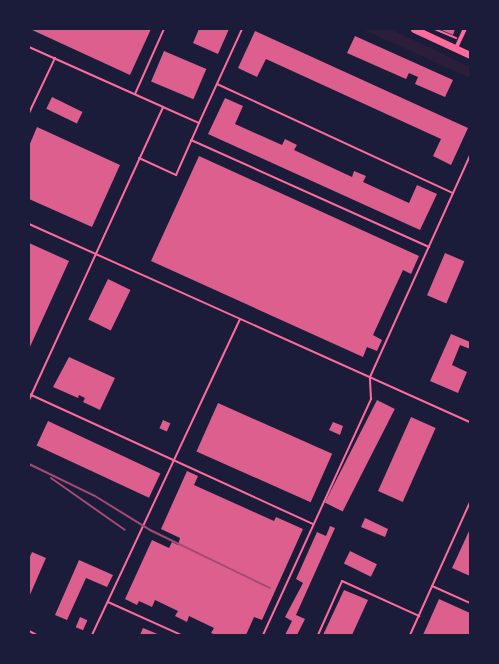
<!DOCTYPE html>
<style>
body{margin:0}
#map{position:relative;width:499px;height:664px;overflow:hidden;background:#1b1b3a;font-family:"IBM Plex Serif",serif}
div>[style]{position:absolute}
.green>*{inset:0;background:#2a1e3b}
.building>*{inset:0;background:#dd5f8e;transform-origin:0 0}
.path>*{height:1.5px;margin:-0.75px;padding:0 0.75px;transform-origin:0.75px;border-radius:0.75px;background:#ff6b9d}
.service>*{height:2px;margin:-1px;padding:0 1px;transform-origin:1px;border-radius:1px;background:#ff6b9d}
.minor>*{height:4px;margin:-2px;padding:0 2px;transform-origin:2px;border-radius:2px;background:#ff6b9d}
.trunk>*{height:7px;margin:-3.5px;padding:0 3.5px;transform-origin:3.5px;border-radius:3.5px;background:#ff6b9d}
.rail>*{height:2px;margin:-1px;padding:0 1px;transform-origin:1px;border-radius:1px;background:#a44b75}
span{translate:-50% -50%;white-space:nowrap;text-align:center;line-height:1.15;-webkit-text-stroke:4px #1b1b3a;paint-order:stroke}
.frame{position:absolute;inset:0;border:30px solid #1b1b3a;pointer-events:none}
</style>
<div id="map">
<div class="green">
<i style="clip-path:polygon(362px 29px,390px 29px,470px 67px,470px 78px)"></i>
</div>
<div class="building">
<i style="clip-path:polygon(30px 29px,151px 29px,130px 75px)"></i>
<i style="clip-path:polygon(199px 29px,229px 29px,218px 54px,193px 43px)"></i>
<i style="clip-path:polygon(439px 29px,455px 29px,453px 35px)"></i>
<i style="clip-path:polygon(255px 31px,468px 128px,451px 165px,433px 156px,441px 139px,266px 59px,257px 77px,238px 68px)"></i>
<i style="clip-path:polygon(355px 36px,453px 80px,445px 97px,415px 84px,418px 77px,409px 73px,406px 79px,347px 53px)"></i>
<i style="left:164px;top:51px;width:46px;height:33px;rotate:23deg"></i>
<i style="left:52px;top:97px;width:34px;height:13px;rotate:26deg"></i>
<i style="clip-path:polygon(225px 98px,243px 106px,235px 124px,282px 145px,285px 139px,297px 145px,294px 150px,352px 177px,354px 171px,366px 176px,363px 182px,409px 203px,417px 185px,437px 194px,420px 230px,208px 134px)"></i>
<i style="clip-path:polygon(37px 127px,120px 165px,92px 227px,29px 199px,29px 146px)"></i>
<i style="clip-path:polygon(199px 156px,419px 256px,411px 274px,403px 270px,373px 335px,382px 340px,377px 351px,367px 347px,363px 357px,151px 261px)"></i>
<i style="clip-path:polygon(29px 243px,69px 261px,29px 349px)"></i>
<i style="left:445px;top:253px;width:21px;height:46px;rotate:23deg"></i>
<i style="left:108px;top:279px;width:25px;height:45px;rotate:26deg"></i>
<i style="clip-path:polygon(451px 334px,470px 342px,470px 349px,460px 345px,452px 365px,467px 372px,458px 393px,430px 381px)"></i>
<i style="clip-path:polygon(69px 357px,115px 378px,100px 410px,83px 402px,85px 398px,79px 395px,78px 398px,53px 387px)"></i>
<i style="left:377px;top:400px;width:20px;height:115px;rotate:27deg"></i>
<i style="left:218px;top:403px;width:125px;height:53px;rotate:24deg"></i>
<i style="left:411px;top:417px;width:27px;height:81px;rotate:24deg"></i>
<i style="left:163px;top:420px;width:8px;height:9px;rotate:23deg"></i>
<i style="left:48px;top:421px;width:124px;height:27px;rotate:25deg"></i>
<i style="clip-path:polygon(333px 422px,343px 426px,340px 435px,329px 430px)"></i>
<i style="clip-path:polygon(187px 471px,198px 476px,194px 485px,274px 521px,276px 517px,303px 529px,262px 620px,254px 617px,246px 635px,216px 635px,211px 633px,214px 628px,189px 616px,187px 622px,175px 616px,178px 611px,155px 600px,152px 607px,139px 601px,137px 605px,125px 599px,152px 540px,169px 548px,172px 542px,178px 545px,180px 538px,161px 529px)"></i>
<i style="clip-path:polygon(365px 518px,388px 529px,385px 537px,361px 527px)"></i>
<i style="clip-path:polygon(330px 526px,335px 528px,296px 615px,305px 619px,297px 635px,285px 635px,292px 621px,285px 617px,303px 583px,296px 579px,317px 532px,326px 536px)"></i>
<i style="clip-path:polygon(470px 529px,470px 576px,452px 568px)"></i>
<i style="left:350px;top:551px;width:30px;height:14px;rotate:26deg"></i>
<i style="clip-path:polygon(32px 552px,46px 558px,29px 597px,29px 559px)"></i>
<i style="clip-path:polygon(79px 560px,113px 575px,107px 587px,86px 578px,67px 620px,55px 615px)"></i>
<i style="clip-path:polygon(344px 590px,368px 600px,352px 635px,323px 635px)"></i>
<i style="clip-path:polygon(439px 599px,470px 613px,470px 635px,423px 635px)"></i>
<i style="left:80px;top:617px;width:8px;height:11px;rotate:23deg"></i>
<i style="clip-path:polygon(143px 628px,160px 635px,140px 635px)"></i>
</div>
<div class="path">
<i style="left:435px;top:29px;width:23px;rotate:23deg"></i>
</div>
<div class="service">
<i style="left:29px;top:47px;width:147px;rotate:24.1deg"></i>
<i style="left:217px;top:84px;width:260px;rotate:24.8deg"></i>
<i style="left:135px;top:94px;width:71px;rotate:-66deg"></i>
<i style="left:29px;top:113px;width:61px;rotate:-64.7deg"></i>
<i style="left:191px;top:140px;width:261px;rotate:24.2deg"></i>
<i style="left:139px;top:158px;width:41px;rotate:24.7deg"></i>
<i style="left:176px;top:175px;width:57px;rotate:-66.1deg"></i>
<i style="left:29px;top:224px;width:483px;rotate:24.2deg"></i>
<i style="left:29px;top:394px;width:312px;rotate:24.6deg"></i>
<i style="left:29px;top:400px;width:322px;rotate:-65.4deg"></i>
<i style="left:163px;top:107px;width:39px;rotate:24deg"></i>
<i style="left:199px;top:123px;width:103px;rotate:-65.4deg"></i>
<i style="left:432px;top:586px;width:42px;rotate:24.1deg"></i>
<i style="left:108px;top:602px;width:80px;rotate:24.3deg"></i>
<i style="left:29px;top:631px;width:9px;rotate:27deg"></i>
<i style="left:92px;top:635px;width:349px;rotate:-64.9deg"></i>
<i style="left:263px;top:635px;width:260px;rotate:-65.4deg"></i>
<i style="left:371px;top:399px;width:22px;rotate:-93deg"></i>
<i style="left:370px;top:377px;width:243px;rotate:-65.7deg"></i>
<i style="left:318px;top:635px;width:59px;rotate:-66deg"></i>
<i style="left:342px;top:581px;width:85px;rotate:24.4deg"></i>
<i style="left:410px;top:635px;width:146px;rotate:-65.7deg"></i>
</div>
<div class="minor">
<i style="left:456px;top:48px;width:21px;rotate:-65deg"></i>
</div>
<div class="trunk">
<i style="left:414px;top:29px;width:62px;rotate:24.9deg"></i>
</div>
<div class="rail">
<i style="left:29px;top:464px;width:73px;rotate:25.9deg"></i>
<i style="left:95px;top:496px;width:65px;rotate:31.7deg"></i>
<i style="left:150px;top:530px;width:133px;rotate:25.8deg"></i>
<i style="left:51px;top:478px;width:90px;rotate:35.1deg"></i>
</div>
<div class="frame"></div>
</div>
